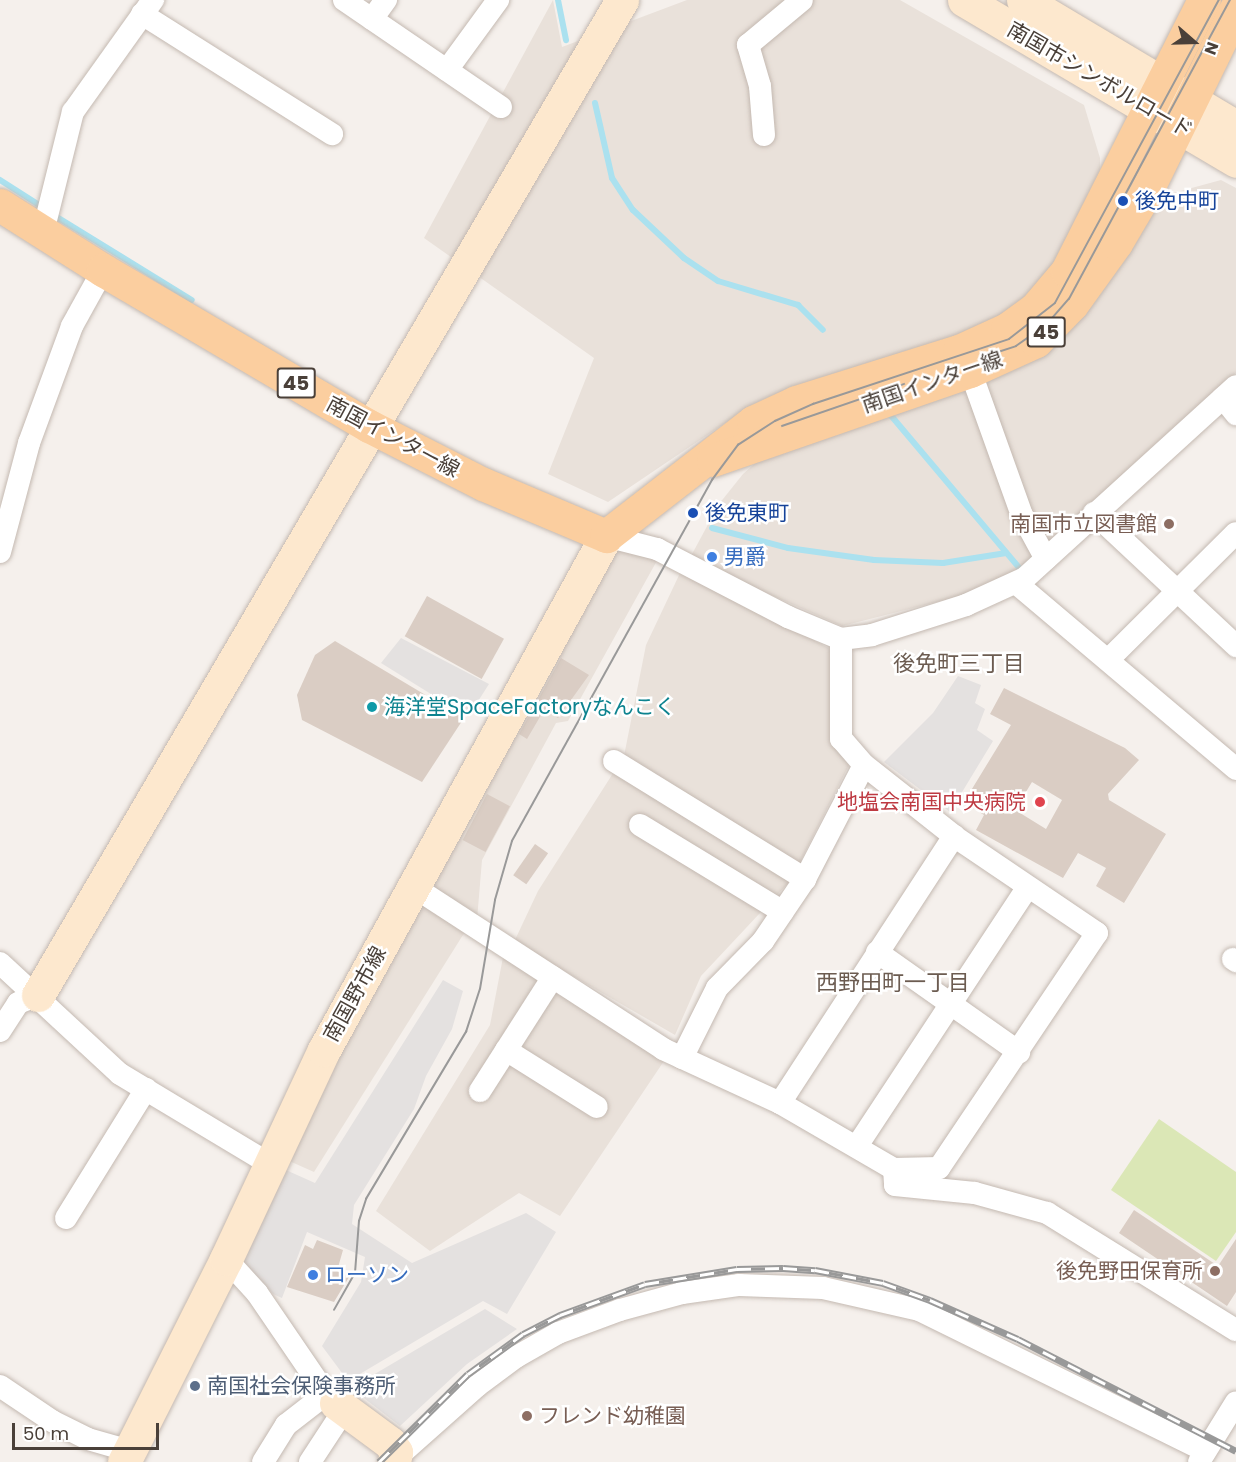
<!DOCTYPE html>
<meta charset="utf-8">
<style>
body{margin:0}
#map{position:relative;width:1236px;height:1462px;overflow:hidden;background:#f5f0ec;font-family:Poppins,"Noto Sans JP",sans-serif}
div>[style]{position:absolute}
.residential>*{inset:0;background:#e9e1da}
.green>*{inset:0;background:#dbe7b6}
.parking>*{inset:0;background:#e4e1e0}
.stream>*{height:6px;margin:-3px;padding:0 3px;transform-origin:3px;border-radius:3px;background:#abe1ef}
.building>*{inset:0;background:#dacdc4;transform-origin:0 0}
.roads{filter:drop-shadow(0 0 2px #c4b9b1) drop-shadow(0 0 2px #c4b9b1)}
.street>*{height:22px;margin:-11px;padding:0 11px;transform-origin:11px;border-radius:11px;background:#fff}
.secondary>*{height:33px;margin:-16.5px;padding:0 16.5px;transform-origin:16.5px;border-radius:16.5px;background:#fde8ce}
.primary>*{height:33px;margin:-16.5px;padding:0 16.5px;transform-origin:16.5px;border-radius:16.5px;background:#fbce9f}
.tram>*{height:1.5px;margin:-0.75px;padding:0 0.75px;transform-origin:0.75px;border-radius:0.75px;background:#999}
.rail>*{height:7px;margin-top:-3.5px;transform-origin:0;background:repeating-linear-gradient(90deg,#fff 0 14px,#999 0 28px);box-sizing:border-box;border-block:2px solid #999}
.dots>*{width:16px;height:16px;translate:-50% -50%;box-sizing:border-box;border:3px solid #fff;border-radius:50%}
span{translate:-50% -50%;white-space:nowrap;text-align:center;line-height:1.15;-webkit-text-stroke:5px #fff;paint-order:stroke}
.shield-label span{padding:2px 4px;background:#fff;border:2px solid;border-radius:4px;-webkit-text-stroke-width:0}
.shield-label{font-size:20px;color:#4a4039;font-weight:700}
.street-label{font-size:21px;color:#4a4039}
.transit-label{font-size:21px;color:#164399}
.left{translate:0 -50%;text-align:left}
.education-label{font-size:21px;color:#785e54}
.right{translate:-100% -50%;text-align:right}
.shop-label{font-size:21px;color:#366cbe}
.culture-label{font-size:21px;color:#0d838f}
.health-label{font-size:21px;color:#be3a42}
.service-label{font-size:21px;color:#4e5e75}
.neighbourhood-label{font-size:22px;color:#6c5c51}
.north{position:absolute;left:1164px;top:12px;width:60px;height:60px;-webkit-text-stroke:4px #fff;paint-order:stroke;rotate:110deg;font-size:16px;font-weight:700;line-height:24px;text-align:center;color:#4a4039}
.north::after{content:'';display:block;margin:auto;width:21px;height:27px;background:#4a4039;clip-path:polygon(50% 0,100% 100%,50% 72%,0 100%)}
.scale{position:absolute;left:12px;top:1423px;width:147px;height:27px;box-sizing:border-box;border:3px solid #4a4039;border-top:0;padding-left:8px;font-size:18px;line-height:21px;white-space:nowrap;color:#4a4039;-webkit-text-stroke:4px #fff;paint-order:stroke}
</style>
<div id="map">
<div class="residential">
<i style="clip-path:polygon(553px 0,562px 47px,687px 0,900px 0,1084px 105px,1100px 158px,1100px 184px,1072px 240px,1008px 319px,725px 423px,608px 502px,548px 474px,594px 358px,424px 238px)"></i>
<i style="clip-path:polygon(1221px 180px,1236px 188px,1236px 373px,1045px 547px,979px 378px,1155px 198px)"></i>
<i style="clip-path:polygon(971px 383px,1037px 556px,992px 588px,842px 626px,696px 562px,691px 556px,719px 504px,743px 474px,771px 449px)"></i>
<i style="clip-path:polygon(622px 547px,659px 557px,568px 721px,556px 723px,482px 860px,477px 920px,427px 888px,610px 556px)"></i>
<i style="clip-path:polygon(681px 571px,687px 571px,830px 649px,831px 740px,850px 763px,791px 880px,701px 976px,675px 1035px,514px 942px,538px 891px,624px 756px,646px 645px)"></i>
<i style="clip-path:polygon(415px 895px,468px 927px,314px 1172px,278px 1156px)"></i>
<i style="clip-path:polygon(504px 952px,668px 1055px,560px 1216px,519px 1193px,430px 1251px,376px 1211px,490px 1025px)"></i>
</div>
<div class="green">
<i style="clip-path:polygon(1159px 1119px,1236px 1172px,1236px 1232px,1216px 1261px,1111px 1190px)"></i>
</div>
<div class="parking">
<i style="clip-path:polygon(401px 638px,489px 684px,468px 717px,381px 663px)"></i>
<i style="clip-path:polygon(958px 676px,981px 685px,975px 703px,985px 709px,977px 730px,993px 741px,950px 812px,884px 762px,933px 713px)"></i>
<i style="clip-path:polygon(443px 980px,463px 991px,452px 1029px,426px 1076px,414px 1109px,354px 1205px,352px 1224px,412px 1263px,526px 1213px,556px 1232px,507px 1314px,483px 1301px,348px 1381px,322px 1346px,361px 1282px,365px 1257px,307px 1232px,282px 1298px,273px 1294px,237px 1258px,277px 1166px,315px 1183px)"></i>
<i style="clip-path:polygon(485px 1309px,517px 1329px,467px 1364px,400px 1426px,351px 1388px)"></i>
</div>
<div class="stream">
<i style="left:558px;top:0;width:41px;rotate:78.7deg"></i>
<i style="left:595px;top:103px;width:77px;rotate:77.2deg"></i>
<i style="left:612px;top:178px;width:38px;rotate:57deg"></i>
<i style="left:633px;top:210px;width:70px;rotate:43.3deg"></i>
<i style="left:684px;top:258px;width:41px;rotate:34.1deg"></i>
<i style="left:718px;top:281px;width:84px;rotate:16.7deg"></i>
<i style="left:798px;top:305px;width:35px;rotate:45deg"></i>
<i style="left:0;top:180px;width:52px;rotate:32.5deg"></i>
<i style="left:52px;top:214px;width:164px;rotate:31.6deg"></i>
<i style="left:888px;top:412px;width:205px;rotate:49.9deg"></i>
<i style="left:712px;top:528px;width:79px;rotate:14.7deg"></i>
<i style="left:788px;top:548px;width:87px;rotate:7.9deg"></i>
<i style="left:874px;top:560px;width:69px;rotate:2.5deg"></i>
<i style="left:943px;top:563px;width:64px;rotate:-9deg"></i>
</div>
<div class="building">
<i style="left:427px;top:596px;width:88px;height:46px;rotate:29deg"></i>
<i style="clip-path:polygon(335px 641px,464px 718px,422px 782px,302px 720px,297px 695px,315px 655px)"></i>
<i style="clip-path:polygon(561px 658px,589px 675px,558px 718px,544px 710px,527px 739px,519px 734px)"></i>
<i style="clip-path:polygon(evenodd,1004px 688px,1125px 748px,1139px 760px,1108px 794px,1109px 800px,1166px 834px,1124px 903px,1096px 886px,1106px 868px,1078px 853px,1063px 878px,976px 830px,984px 815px,964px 802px,1011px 725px,990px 714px,1004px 688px,1032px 782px,1062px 800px,1046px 829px,1015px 810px,1032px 782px)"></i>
<i style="left:487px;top:794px;width:26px;height:52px;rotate:28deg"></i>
<i style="left:535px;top:844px;width:16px;height:38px;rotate:35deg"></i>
<i style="clip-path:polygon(1134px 1210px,1218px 1266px,1236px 1239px,1236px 1292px,1227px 1306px,1119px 1233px)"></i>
<i style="clip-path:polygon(317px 1240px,343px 1250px,337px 1271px,349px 1277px,334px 1302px,287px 1287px,305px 1245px,313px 1249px)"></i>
</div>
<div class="roads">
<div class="street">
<i style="left:344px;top:0;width:190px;rotate:34.3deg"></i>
<i style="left:142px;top:14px;width:225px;rotate:32.3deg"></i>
<i style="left:372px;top:19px;width:24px;rotate:-54deg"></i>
<i style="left:447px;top:70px;width:87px;rotate:-53.9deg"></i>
<i style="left:764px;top:135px;width:49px;rotate:-94.7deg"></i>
<i style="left:760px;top:86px;width:43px;rotate:-106.3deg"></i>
<i style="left:748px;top:45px;width:70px;rotate:-39.8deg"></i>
<i style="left:43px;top:232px;width:124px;rotate:-76deg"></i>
<i style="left:73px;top:112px;width:138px;rotate:-54.5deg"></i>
<i style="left:966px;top:359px;width:166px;rotate:70.3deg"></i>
<i style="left:1022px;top:515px;width:50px;rotate:61.4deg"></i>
<i style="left:1223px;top:398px;width:21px;rotate:51deg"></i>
<i style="left:1094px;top:513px;width:195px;rotate:43.1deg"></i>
<i style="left:606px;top:536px;width:53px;rotate:14.3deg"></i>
<i style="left:657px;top:549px;width:148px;rotate:27.4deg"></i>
<i style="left:788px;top:617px;width:57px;rotate:22.5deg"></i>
<i style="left:841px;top:639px;width:31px;rotate:-7deg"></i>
<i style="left:872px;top:635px;width:99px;rotate:-17.7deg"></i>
<i style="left:966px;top:605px;width:65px;rotate:-24.6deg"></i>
<i style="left:1025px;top:578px;width:285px;rotate:-42.3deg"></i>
<i style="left:0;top:552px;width:113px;rotate:-75.1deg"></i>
<i style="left:29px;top:443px;width:125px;rotate:-69.8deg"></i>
<i style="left:72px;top:326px;width:64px;rotate:-61deg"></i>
<i style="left:1016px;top:583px;width:288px;rotate:40.2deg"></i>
<i style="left:1108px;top:660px;width:180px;rotate:-44.8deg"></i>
<i style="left:614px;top:761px;width:225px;rotate:31.7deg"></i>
<i style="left:640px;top:825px;width:167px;rotate:31.3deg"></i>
<i style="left:414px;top:887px;width:297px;rotate:33deg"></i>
<i style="left:663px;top:1049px;width:129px;rotate:24.8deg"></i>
<i style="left:780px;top:1103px;width:132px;rotate:30.1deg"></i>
<i style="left:894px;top:1169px;width:45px;rotate:-1.3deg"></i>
<i style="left:939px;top:1168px;width:283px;rotate:-56.1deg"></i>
<i style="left:1097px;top:933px;width:173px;rotate:-145.9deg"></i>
<i style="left:954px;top:836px;width:115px;rotate:-141.7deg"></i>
<i style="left:864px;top:765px;width:35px;rotate:-131deg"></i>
<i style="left:841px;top:739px;width:100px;rotate:-90deg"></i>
<i style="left:877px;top:952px;width:174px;rotate:35.2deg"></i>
<i style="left:1233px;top:959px;width:4px;rotate:34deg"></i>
<i style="left:0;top:963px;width:163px;rotate:42.8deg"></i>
<i style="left:120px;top:1074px;width:173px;rotate:31deg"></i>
<i style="left:0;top:1031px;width:33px;rotate:-57deg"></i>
<i style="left:18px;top:1003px;width:22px;rotate:-22deg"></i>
<i style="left:506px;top:1050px;width:107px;rotate:32.1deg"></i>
<i style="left:682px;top:1058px;width:78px;rotate:-63.4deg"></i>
<i style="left:717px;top:988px;width:66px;rotate:-45.6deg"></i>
<i style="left:763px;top:941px;width:75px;rotate:-55.9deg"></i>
<i style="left:805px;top:879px;width:128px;rotate:-62.6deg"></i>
<i style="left:480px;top:1091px;width:135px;rotate:-57.4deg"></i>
<i style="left:780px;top:1103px;width:319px;rotate:-56.9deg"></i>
<i style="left:857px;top:1146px;width:309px;rotate:-56.6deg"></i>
<i style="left:894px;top:1169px;width:16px;rotate:86deg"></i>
<i style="left:895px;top:1185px;width:80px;rotate:5.7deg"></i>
<i style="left:975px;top:1193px;width:75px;rotate:15.5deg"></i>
<i style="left:1047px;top:1213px;width:222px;rotate:31.8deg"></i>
<i style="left:66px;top:1218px;width:152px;rotate:-58.2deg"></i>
<i style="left:226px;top:1259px;width:46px;rotate:47.6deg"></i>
<i style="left:257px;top:1293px;width:122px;rotate:55.7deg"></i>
<i style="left:0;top:1386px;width:63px;rotate:33.9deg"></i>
<i style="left:52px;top:1421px;width:40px;rotate:26.6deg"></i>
<i style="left:88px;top:1439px;width:44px;rotate:15.9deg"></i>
<i style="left:396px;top:1458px;width:108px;rotate:-41.6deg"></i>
<i style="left:477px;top:1386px;width:49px;rotate:-36.6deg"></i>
<i style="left:516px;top:1357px;width:48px;rotate:-29.7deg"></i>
<i style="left:558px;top:1333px;width:66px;rotate:-20.4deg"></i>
<i style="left:620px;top:1310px;width:64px;rotate:-15.3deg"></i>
<i style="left:682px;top:1293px;width:58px;rotate:-8deg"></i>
<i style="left:739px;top:1285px;width:84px;rotate:2deg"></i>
<i style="left:823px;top:1288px;width:98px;rotate:12.9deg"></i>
<i style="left:919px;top:1310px;width:319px;rotate:26.2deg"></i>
<i style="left:263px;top:1462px;width:44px;rotate:-58.1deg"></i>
<i style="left:286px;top:1425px;width:51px;rotate:-37.8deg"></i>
<i style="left:326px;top:1394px;width:13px;rotate:42deg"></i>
<i style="left:310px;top:1462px;width:62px;rotate:-56.8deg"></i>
<i style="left:1199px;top:1462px;width:70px;rotate:-58.3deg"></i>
</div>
<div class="secondary">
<i style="left:964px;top:0;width:316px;rotate:30.6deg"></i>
<i style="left:1023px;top:0;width:248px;rotate:30.8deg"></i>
<i style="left:38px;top:995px;width:1154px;rotate:-59.59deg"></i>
<i style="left:336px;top:1403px;width:67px;rotate:36.5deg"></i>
<i style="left:390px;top:1443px;width:11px;rotate:56deg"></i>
<i style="left:396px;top:1452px;width:10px;rotate:101deg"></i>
<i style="left:124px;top:1462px;width:227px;rotate:-63.3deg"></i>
<i style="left:226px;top:1259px;width:231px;rotate:-64.9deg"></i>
<i style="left:324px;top:1050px;width:586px;rotate:-61.25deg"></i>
</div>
<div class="primary">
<i style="left:0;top:205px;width:122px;rotate:32.3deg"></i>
<i style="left:103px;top:270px;width:308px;rotate:30.4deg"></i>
<i style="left:369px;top:426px;width:128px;rotate:27deg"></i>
<i style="left:483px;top:484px;width:134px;rotate:22.9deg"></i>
<i style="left:606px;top:536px;width:186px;rotate:-37.8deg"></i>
<i style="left:753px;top:422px;width:47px;rotate:-24.9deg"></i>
<i style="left:796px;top:402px;width:171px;rotate:-17.4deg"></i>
<i style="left:959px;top:351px;width:53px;rotate:-24.6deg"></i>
<i style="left:1007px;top:329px;width:34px;rotate:-36deg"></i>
<i style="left:1035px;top:309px;width:50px;rotate:-49.9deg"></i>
<i style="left:1067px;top:271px;width:304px;rotate:-63.2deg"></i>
<i style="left:713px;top:460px;width:272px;rotate:-19.1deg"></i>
<i style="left:970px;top:371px;width:72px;rotate:-24.4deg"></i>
<i style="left:1036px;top:341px;width:52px;rotate:-45.8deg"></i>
<i style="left:1072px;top:304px;width:75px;rotate:-54.2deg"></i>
<i style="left:1116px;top:243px;width:59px;rotate:-59.5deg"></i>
<i style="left:1146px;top:192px;width:205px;rotate:-63.9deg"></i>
</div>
</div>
<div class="tram">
<i style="left:992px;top:354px;width:25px;rotate:-18deg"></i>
<i style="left:1016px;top:346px;width:38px;rotate:-35deg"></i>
<i style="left:1047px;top:324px;width:33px;rotate:-49deg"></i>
<i style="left:1069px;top:299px;width:340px;rotate:-61.7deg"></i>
<i style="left:782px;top:426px;width:129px;rotate:-19deg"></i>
<i style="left:334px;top:1310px;width:43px;rotate:-60.4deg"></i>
<i style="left:355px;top:1273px;width:52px;rotate:-85.6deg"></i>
<i style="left:359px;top:1221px;width:23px;rotate:-72deg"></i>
<i style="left:366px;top:1199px;width:195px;rotate:-59.1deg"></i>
<i style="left:466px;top:1032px;width:45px;rotate:-72deg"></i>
<i style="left:480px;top:989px;width:90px;rotate:-80.4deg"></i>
<i style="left:495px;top:900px;width:61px;rotate:-73.9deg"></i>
<i style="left:512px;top:841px;width:413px;rotate:-61deg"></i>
<i style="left:712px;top:480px;width:44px;rotate:-53.4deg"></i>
<i style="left:738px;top:445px;width:44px;rotate:-33deg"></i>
<i style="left:775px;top:421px;width:42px;rotate:-24.1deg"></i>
<i style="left:813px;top:404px;width:206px;rotate:-18.3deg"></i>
<i style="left:1009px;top:339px;width:58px;rotate:-38deg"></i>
<i style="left:1055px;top:303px;width:345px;rotate:-61.6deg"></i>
</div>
<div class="rail">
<i style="left:379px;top:1462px;width:125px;rotate:-44.7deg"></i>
<i style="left:468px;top:1374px;width:68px;rotate:-36deg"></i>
<i style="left:523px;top:1334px;width:42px;rotate:-27.2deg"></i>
<i style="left:560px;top:1315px;width:90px;rotate:-20deg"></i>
<i style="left:645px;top:1284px;width:93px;rotate:-9.3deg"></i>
<i style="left:737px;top:1269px;width:46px;rotate:-1.2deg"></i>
<i style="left:783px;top:1268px;width:32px;rotate:4deg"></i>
<i style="left:815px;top:1270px;width:69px;rotate:10.8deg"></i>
<i style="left:883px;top:1283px;width:50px;rotate:19.9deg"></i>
<i style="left:930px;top:1300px;width:96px;rotate:23.9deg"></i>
<i style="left:1018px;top:1339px;width:245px;rotate:27.2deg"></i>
</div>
<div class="dots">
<i style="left:1123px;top:201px;background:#1a4fb4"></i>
<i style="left:693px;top:513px;background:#1a4fb4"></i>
<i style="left:1169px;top:524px;background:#8d6e63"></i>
<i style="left:712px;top:557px;background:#3f7fe0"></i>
<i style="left:372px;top:707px;background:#0f9aa8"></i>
<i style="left:1040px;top:802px;background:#e0444e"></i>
<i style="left:1215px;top:1271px;background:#8d6e63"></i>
<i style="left:313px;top:1275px;background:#3f7fe0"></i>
<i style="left:195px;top:1386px;background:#5c6f8a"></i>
<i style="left:527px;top:1416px;background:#8d6e63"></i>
</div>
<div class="shield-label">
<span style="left:1046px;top:332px">45</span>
<span style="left:296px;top:383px">45</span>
</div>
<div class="street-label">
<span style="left:1100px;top:80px;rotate:30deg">南国市シンボルロード</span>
<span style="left:932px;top:382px;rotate:-19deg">南国インター線</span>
<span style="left:393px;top:437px;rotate:28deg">南国インター線</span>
<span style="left:355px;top:994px;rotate:-61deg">南国野市線</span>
</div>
<div class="transit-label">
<span class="left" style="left:1135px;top:201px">後免中町</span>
<span class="left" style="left:705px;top:513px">後免東町</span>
</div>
<div class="education-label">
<span class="right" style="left:1157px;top:524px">南国市立図書館</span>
<span class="right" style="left:1203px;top:1271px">後免野田保育所</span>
<span class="left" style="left:539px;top:1416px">フレンド幼稚園</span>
</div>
<div class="shop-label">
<span class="left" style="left:724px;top:557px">男爵</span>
<span class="left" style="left:325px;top:1275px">ローソン</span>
</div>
<div class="culture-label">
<span class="left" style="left:384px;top:707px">海洋堂SpaceFactoryなんこく</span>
</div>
<div class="health-label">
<span class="right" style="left:1026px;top:802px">地塩会南国中央病院</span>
</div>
<div class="service-label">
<span class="left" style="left:207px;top:1386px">南国社会保険事務所</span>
</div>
<div class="neighbourhood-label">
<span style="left:959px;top:664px">後免町三丁目</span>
<span style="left:893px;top:983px">西野田町一丁目</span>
</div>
<div class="north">N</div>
<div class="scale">50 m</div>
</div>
